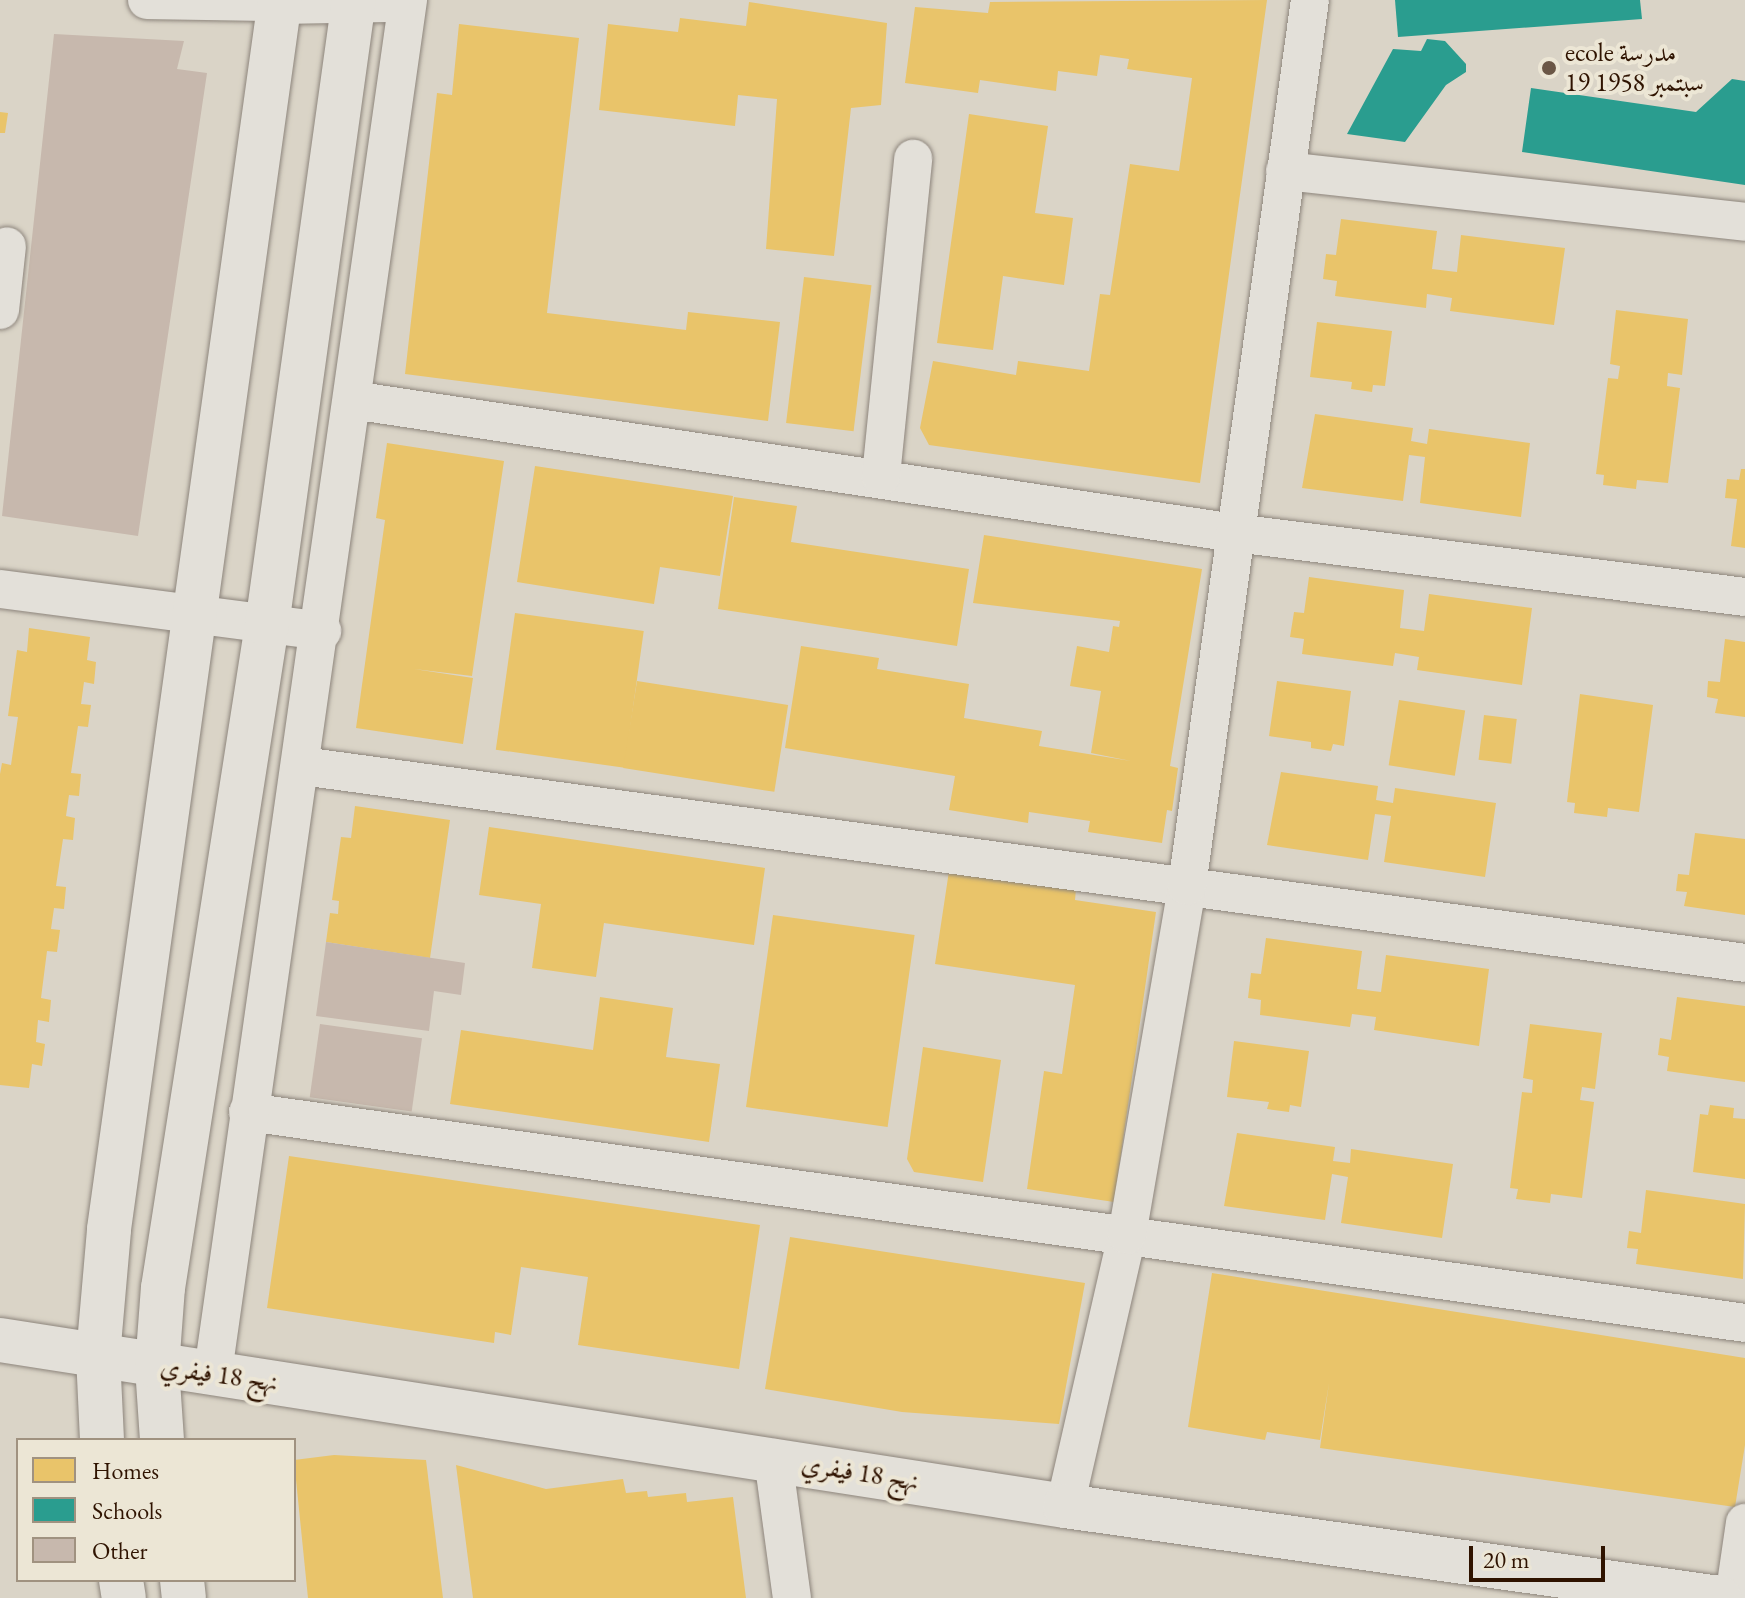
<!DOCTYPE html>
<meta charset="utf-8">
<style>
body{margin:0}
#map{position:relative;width:1745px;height:1598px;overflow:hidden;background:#dad4c7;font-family:"EB Garamond",Amiri,serif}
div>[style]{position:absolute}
.homes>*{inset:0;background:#e9c46a;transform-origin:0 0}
.schools>*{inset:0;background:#2a9d8f}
.building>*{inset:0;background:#c7b8ad;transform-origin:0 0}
.roads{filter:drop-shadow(0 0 2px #8d857c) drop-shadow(0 0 2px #8d857c)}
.minor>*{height:38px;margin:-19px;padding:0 19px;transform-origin:19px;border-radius:19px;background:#e3e0d9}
.tertiary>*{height:44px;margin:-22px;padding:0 22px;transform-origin:22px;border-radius:22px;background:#e3e0d9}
.secondary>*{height:44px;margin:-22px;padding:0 22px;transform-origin:22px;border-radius:22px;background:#e3e0d9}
.dots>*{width:22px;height:22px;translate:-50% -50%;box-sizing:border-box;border:4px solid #ece6d5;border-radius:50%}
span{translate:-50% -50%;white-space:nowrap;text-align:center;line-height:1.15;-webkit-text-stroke:8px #ece6d5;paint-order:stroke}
.poi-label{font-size:26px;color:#2f1300}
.left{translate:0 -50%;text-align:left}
.street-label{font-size:26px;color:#2f1300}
.legend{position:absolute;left:16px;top:1438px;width:280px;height:144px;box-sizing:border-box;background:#ece6d5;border:2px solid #a09280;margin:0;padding:10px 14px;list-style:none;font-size:24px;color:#2f1300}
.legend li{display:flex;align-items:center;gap:16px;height:40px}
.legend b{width:40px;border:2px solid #a09280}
.scale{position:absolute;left:1469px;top:1546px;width:136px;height:36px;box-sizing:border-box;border:4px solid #2f1300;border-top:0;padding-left:10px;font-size:24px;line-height:28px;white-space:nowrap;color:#2f1300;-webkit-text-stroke:6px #ece6d5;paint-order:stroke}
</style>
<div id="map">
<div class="homes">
<i style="clip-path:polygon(1267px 0,1200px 483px,929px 445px,920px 428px,933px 361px,1016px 375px,1018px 361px,1089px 371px,1100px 294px,1110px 295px,1130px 164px,1179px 171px,1192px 78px,1127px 69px,1129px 59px,1100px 55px,1097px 76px,1058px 71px,1056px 91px,980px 80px,978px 93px,905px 83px,915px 7px,988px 13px,990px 2px)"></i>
<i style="clip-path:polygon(749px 2px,887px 23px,881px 105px,851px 108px,834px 256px,766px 249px,777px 99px,738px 95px,735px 126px,599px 110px,608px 24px,678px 32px,680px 18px,746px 26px)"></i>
<i style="clip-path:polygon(459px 24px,579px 38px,547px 313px,686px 330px,688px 312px,780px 322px,768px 421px,405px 374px,437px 93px,452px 95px)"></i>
<i style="clip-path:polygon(0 112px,8px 113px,5px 133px,0 133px)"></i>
<i style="clip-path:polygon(969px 114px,1048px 126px,1035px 213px,1073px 218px,1064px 285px,1003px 276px,993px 350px,937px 343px)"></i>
<i style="clip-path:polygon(1341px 219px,1437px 231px,1432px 269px,1457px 272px,1461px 235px,1565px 248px,1554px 325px,1450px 311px,1452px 298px,1427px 294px,1426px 308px,1335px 296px,1337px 281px,1323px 279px,1326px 254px,1336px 255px)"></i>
<i style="left:804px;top:277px;width:68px;height:147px;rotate:7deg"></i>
<i style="clip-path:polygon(1616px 310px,1688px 319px,1682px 375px,1668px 373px,1667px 386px,1680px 388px,1668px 483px,1637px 480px,1636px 489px,1603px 485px,1604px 475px,1596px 474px,1608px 378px,1618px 379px,1620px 366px,1610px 364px)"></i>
<i style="clip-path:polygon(1317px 322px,1392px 331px,1385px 386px,1373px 385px,1372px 392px,1351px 389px,1352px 382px,1310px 377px)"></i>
<i style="clip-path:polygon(1315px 414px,1413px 428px,1411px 441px,1427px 444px,1429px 429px,1530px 443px,1521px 517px,1420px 503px,1425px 457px,1409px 455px,1403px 501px,1302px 488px)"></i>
<i style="clip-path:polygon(387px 443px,504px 461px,472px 676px,414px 669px,473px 678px,463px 744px,356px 728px,385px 520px,376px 518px)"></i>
<i style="clip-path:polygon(535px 466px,733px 496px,720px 576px,660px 567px,654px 604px,517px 582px)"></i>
<i style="clip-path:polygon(1741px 469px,1745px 469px,1745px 548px,1731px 546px,1737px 499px,1725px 498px,1727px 479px,1739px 480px)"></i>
<i style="clip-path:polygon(734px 497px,797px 506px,791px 542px,969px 569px,957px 646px,718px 609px)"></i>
<i style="clip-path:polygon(984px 535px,1202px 569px,1170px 766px,1178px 768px,1172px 811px,1167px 810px,1162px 843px,1088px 832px,1090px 821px,1029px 812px,1028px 823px,949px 810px,955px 776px,785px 748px,801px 646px,879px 658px,877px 669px,969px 684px,964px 718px,1042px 731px,1039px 746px,1131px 761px,1091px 753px,1101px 691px,1070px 686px,1077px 646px,1109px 652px,1113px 626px,1119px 627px,1120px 621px,973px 603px)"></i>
<i style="clip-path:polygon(1309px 577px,1404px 590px,1400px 628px,1424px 631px,1429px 594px,1532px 608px,1522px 685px,1417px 670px,1419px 657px,1395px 653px,1393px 666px,1302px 654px,1304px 639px,1290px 637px,1294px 612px,1304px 613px)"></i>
<i style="left:515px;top:613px;width:130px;height:138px;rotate:8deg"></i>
<i style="clip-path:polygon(29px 628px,90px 637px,87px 660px,96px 662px,94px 684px,84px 682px,81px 704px,91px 705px,88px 727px,78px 726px,71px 773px,81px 774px,79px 796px,69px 795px,66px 816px,75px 818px,73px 840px,63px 839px,56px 886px,66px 887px,64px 909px,54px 908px,51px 929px,60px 930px,57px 952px,47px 951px,41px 998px,51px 1000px,49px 1022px,38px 1020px,36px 1042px,45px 1044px,42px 1066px,32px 1064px,29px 1088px,0 1085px,0 774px,2px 763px,11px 765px,18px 717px,8px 716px,17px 650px,27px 652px)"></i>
<i style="clip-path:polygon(1725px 639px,1745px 642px,1745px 717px,1715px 713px,1718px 699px,1707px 697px,1708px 681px,1720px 682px)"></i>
<i style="left:637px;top:681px;width:153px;height:88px;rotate:9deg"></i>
<i style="clip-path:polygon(1277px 681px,1351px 691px,1344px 746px,1333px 744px,1331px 751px,1311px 748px,1311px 742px,1269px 736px)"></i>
<i style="clip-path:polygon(1580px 694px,1653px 705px,1639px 812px,1608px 808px,1607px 817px,1574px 813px,1575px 803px,1567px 802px)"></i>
<i style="left:1399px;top:700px;width:67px;height:66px;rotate:9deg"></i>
<i style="left:1484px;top:715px;width:33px;height:45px;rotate:7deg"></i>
<i style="clip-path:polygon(1281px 772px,1378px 786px,1376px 800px,1393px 803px,1395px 788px,1496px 803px,1485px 877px,1384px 862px,1391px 816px,1375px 814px,1368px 860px,1267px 845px)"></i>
<i style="clip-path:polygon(355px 806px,450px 820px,430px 958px,326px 942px,330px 913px,338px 914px,339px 901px,332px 900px,341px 837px,351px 838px)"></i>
<i style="clip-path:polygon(489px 827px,765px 868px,754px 945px,604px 923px,596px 977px,532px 968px,541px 904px,479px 895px)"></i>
<i style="clip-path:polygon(1695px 833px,1745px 839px,1745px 915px,1684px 906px,1687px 892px,1676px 891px,1678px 874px,1689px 875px)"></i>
<i style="clip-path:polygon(949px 871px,1076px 889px,1075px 900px,1156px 912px,1114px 1202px,1027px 1189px,1044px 1071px,1062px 1074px,1075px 985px,935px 964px)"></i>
<i style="left:773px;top:915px;width:143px;height:194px;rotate:8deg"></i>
<i style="clip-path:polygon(1266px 938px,1362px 951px,1357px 989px,1381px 992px,1386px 955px,1489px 969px,1479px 1046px,1374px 1030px,1376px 1017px,1352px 1014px,1350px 1027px,1260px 1015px,1261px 1000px,1248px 998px,1251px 973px,1261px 974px)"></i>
<i style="clip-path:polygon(600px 997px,673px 1008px,666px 1057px,720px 1064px,709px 1142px,450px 1104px,461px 1030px,593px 1050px)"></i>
<i style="clip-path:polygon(1677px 997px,1745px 1006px,1745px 1082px,1667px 1071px,1669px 1057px,1658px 1055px,1660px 1038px,1671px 1040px)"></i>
<i style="clip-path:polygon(1530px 1024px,1602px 1033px,1595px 1089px,1582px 1087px,1580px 1100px,1594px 1102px,1582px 1198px,1551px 1194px,1550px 1203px,1516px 1199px,1518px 1189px,1510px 1188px,1522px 1092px,1532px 1093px,1533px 1080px,1523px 1078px)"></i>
<i style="clip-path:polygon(1234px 1041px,1309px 1051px,1301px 1107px,1290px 1105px,1289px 1112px,1267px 1109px,1269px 1102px,1227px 1097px)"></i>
<i style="clip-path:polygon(923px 1047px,1001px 1060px,983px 1182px,914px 1172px,907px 1159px)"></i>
<i style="clip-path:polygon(1710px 1105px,1734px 1108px,1733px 1118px,1745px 1119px,1745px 1179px,1693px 1172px,1700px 1114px,1708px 1115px)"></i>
<i style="clip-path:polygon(1237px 1133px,1335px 1147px,1333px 1161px,1350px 1163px,1351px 1149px,1453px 1164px,1442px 1238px,1341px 1223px,1348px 1177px,1332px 1174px,1325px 1220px,1224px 1206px)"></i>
<i style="clip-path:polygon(289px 1156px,760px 1225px,739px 1369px,578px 1345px,588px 1277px,521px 1267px,511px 1335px,495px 1332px,494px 1343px,267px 1308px)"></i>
<i style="clip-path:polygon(1646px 1190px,1745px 1204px,1743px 1279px,1636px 1264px,1638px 1249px,1627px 1248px,1629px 1231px,1641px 1233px)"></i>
<i style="clip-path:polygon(790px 1237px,1085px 1283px,1059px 1424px,902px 1412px,765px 1389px)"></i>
<i style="clip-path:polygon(1212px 1273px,1745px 1358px,1745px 1445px,1735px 1507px,1320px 1448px,1329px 1383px,1320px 1440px,1267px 1432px,1265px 1440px,1188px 1427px)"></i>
<i style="clip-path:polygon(334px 1455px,426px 1460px,443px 1598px,308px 1598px,294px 1460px)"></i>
<i style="clip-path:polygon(456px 1465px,546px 1489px,623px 1479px,626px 1493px,647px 1491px,648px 1497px,686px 1493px,687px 1502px,733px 1497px,746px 1598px,473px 1598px)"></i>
</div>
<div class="schools">
<i style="clip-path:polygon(1395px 0,1640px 0,1642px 19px,1398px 37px)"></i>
<i style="clip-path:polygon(1427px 39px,1445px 41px,1466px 64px,1466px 72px,1446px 85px,1405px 142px,1347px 134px,1393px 49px,1421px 51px)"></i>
<i style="clip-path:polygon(1732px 79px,1745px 81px,1745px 185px,1522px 152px,1531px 88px,1696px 112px)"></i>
</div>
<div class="building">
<i style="clip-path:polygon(54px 34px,184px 41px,177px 69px,207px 73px,138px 536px,2px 516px)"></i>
<i style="clip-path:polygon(326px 942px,465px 963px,461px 995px,434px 991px,429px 1031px,316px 1016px)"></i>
<i style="left:320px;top:1024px;width:103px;height:74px;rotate:8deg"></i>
</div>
<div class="roads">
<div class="minor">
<i style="left:147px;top:0;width:133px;rotate:0.9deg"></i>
<i style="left:1285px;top:171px;width:463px;rotate:6.3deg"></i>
<i style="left:0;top:310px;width:64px;rotate:-83.8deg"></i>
<i style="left:352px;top:400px;width:893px;rotate:8.57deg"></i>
<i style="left:1235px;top:533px;width:514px;rotate:7.15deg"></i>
<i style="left:881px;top:476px;width:319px;rotate:-84.2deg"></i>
<i style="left:0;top:589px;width:325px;rotate:7.4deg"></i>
<i style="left:302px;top:766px;width:1456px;rotate:7.77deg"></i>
<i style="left:248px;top:1112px;width:1512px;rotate:8.02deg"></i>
<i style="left:213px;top:1372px;width:1386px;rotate:-81.91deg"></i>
<i style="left:773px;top:1458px;width:141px;rotate:82.3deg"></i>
<i style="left:1065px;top:1506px;width:278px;rotate:-77.1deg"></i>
<i style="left:1127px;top:1235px;width:354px;rotate:-80.2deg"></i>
<i style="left:1187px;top:886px;width:894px;rotate:-82.1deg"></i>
<i style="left:1734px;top:1598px;width:76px;rotate:-81.7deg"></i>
</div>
<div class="tertiary">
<i style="left:280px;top:2px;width:108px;rotate:-1.1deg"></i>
</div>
<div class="secondary">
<i style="left:0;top:1340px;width:1078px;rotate:8.86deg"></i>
<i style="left:1065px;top:1506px;width:661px;rotate:8deg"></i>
<i style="left:102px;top:1440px;width:84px;rotate:-92.7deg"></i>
<i style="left:98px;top:1356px;width:127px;rotate:-85deg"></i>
<i style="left:109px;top:1229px;width:1241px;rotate:-82.08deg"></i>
<i style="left:162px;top:1440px;width:73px;rotate:-93.9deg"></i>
<i style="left:157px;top:1367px;width:79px;rotate:-85.7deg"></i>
<i style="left:163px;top:1288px;width:671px;rotate:-81.09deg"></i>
<i style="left:267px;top:625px;width:631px;rotate:-82.08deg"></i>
<i style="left:121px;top:1580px;width:18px;rotate:81deg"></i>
<i style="left:182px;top:1580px;width:18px;rotate:84deg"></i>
</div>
</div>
<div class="dots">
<i style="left:1549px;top:68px;background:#6b5746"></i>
</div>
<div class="poi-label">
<span class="left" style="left:1565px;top:68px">ecole مدرسة<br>19 سبتمبر 1958</span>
</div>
<div class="street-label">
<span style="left:219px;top:1375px;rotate:8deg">نهج 18 فيفري</span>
<span style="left:860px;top:1473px;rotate:9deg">نهج 18 فيفري</span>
</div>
<ul class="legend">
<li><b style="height:22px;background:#e9c46a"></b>Homes</li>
<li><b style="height:22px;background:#2a9d8f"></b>Schools</li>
<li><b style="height:22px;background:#c7b8ad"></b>Other</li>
</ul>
<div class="scale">20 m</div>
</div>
